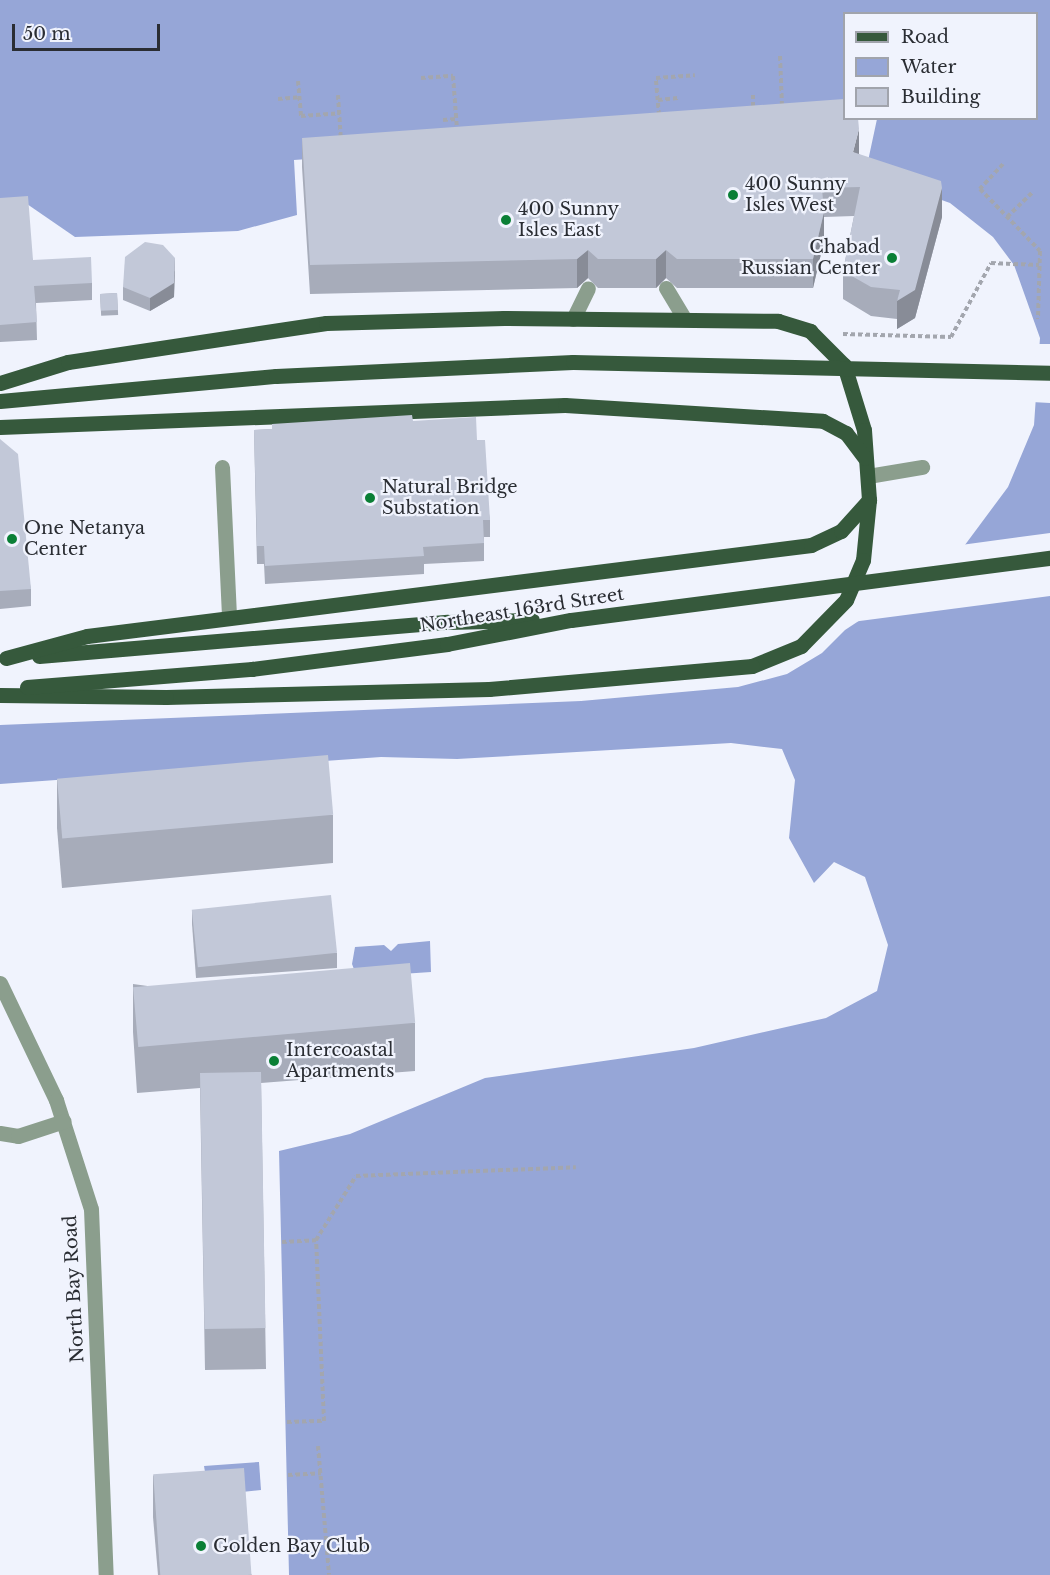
<!DOCTYPE html>
<style>
body{margin:0}
#map{position:relative;width:1050px;height:1575px;overflow:hidden;background:#f0f3fd;font-family:"Libre Baskerville",serif}
div>[style]{position:absolute}
.water>*{inset:0;background:#96a6d7}
.pier>*{inset:0;background:#f0f3fd}
.path>*{height:4px;margin-top:-2px;transform-origin:0;background:repeating-linear-gradient(90deg,#a3a6ae 0 4.5px,transparent 0 7.5px)}
.minor>*{height:15px;margin:-7.5px;padding:0 7.5px;transform-origin:7.5px;border-radius:7.5px;background:#8b9e8d}
.major>*{height:15px;margin:-7.5px;padding:0 7.5px;transform-origin:7.5px;border-radius:7.5px;background:#36593c}
.wall>*{inset:0;background:#a7acba;transform-origin:0 0}
.shaded-wall>*{inset:0;background:#888c97}
.building>*{inset:0;background:#c2c8d8;transform-origin:0 0}
.dots>*{width:16px;height:16px;translate:-50% -50%;box-sizing:border-box;border:3px solid #f0f3fd;border-radius:50%}
span{translate:-50% -50%;white-space:nowrap;text-align:center;line-height:1.15;-webkit-text-stroke:4.5px #f0f3fd;paint-order:stroke}
.poi-label{font-size:18px;color:#2a2d33}
.left{translate:0 -50%;text-align:left}
.right{translate:-100% -50%;text-align:right}
.street-label{font-size:18px;color:#2a2d33}
.legend{position:absolute;left:843px;top:12px;width:195px;height:108px;box-sizing:border-box;background:#f0f3fd;border:2px solid #a1a4ac;margin:0;padding:8px 10px;list-style:none;font-size:18px;color:#2a2d33}
.legend li{display:flex;align-items:center;gap:12px;height:30px}
.legend b{width:30px;border:2px solid #a1a4ac}
.scale{position:absolute;left:12px;top:24px;width:148px;height:27px;box-sizing:border-box;border:3px solid #2a2d33;border-top:0;padding-left:8px;font-size:18px;line-height:21px;white-space:nowrap;color:#2a2d33;-webkit-text-stroke:4px #f0f3fd;paint-order:stroke}
</style>
<div id="map">
<div class="water">
<i style="clip-path:polygon(0 0,1050px 0,1050px 1575px,289px 1575px,279px 1151px,350px 1134px,485px 1078px,694px 1048px,826px 1018px,877px 991px,888px 945px,865px 877px,834px 862px,814px 883px,789px 838px,795px 780px,782px 749px,731px 743px,457px 759px,381px 757px,0 784px,0 725px,581px 701px,738px 687px,787px 674px,822px 653px,845px 630px,956px 557px,1008px 487px,1034px 425px,1040px 338px,1014px 265px,993px 237px,950px 203px,897px 184px,868px 161px,877px 119px,1036px 118px,1036px 14px,844px 14px,844px 118px,863px 119px,294px 160px,297px 215px,238px 231px,75px 237px,27px 204px,0 206px)"></i>
<i style="clip-path:polygon(430px 941px,431px 972px,357px 977px,352px 964px,355px 947px,384px 945px,391px 951px,398px 944px)"></i>
<i style="clip-path:polygon(259px 1462px,261px 1490px,242px 1492px,205px 1472px,204px 1466px)"></i>
</div>
<div class="pier">
<i style="clip-path:polygon(1036px 344px,1050px 344px,1050px 403px,1032px 402px)"></i>
<i style="clip-path:polygon(1050px 533px,1050px 596px,852px 622px,961px 545px)"></i>
</div>
<div class="path">
<i style="left:780px;top:56px;width:50px;rotate:87.7deg"></i>
<i style="left:421px;top:78px;width:32px;rotate:-4deg"></i>
<i style="left:453px;top:76px;width:53px;rotate:85.7deg"></i>
<i style="left:298px;top:81px;width:35px;rotate:85deg"></i>
<i style="left:301px;top:116px;width:39px;rotate:-4deg"></i>
<i style="left:338px;top:95px;width:46px;rotate:86.3deg"></i>
<i style="left:753px;top:95px;width:13px;rotate:90deg"></i>
<i style="left:278px;top:99px;width:21px;rotate:-5deg"></i>
<i style="left:658px;top:100px;width:20px;rotate:-6deg"></i>
<i style="left:659px;top:115px;width:37px;rotate:-95deg"></i>
<i style="left:656px;top:78px;width:39px;rotate:-4deg"></i>
<i style="left:443px;top:120px;width:13px;rotate:-4deg"></i>
<i style="left:1003px;top:164px;width:34px;rotate:133deg"></i>
<i style="left:980px;top:189px;width:86px;rotate:45.9deg"></i>
<i style="left:1040px;top:251px;width:68px;rotate:91.7deg"></i>
<i style="left:1007px;top:217px;width:37px;rotate:-44deg"></i>
<i style="left:843px;top:334px;width:108px;rotate:1.6deg"></i>
<i style="left:951px;top:337px;width:84px;rotate:-61.6deg"></i>
<i style="left:991px;top:263px;width:48px;rotate:2.4deg"></i>
<i style="left:282px;top:1242px;width:34px;rotate:-3deg"></i>
<i style="left:287px;top:1422px;width:37px;rotate:-2deg"></i>
<i style="left:324px;top:1421px;width:181px;rotate:-92.5deg"></i>
<i style="left:316px;top:1240px;width:75px;rotate:-58deg"></i>
<i style="left:356px;top:1176px;width:220px;rotate:-2.3deg"></i>
<i style="left:318px;top:1446px;width:129px;rotate:85.1deg"></i>
<i style="left:288px;top:1475px;width:33px;rotate:-3deg"></i>
</div>
<div class="minor">
<i style="left:666px;top:288px;width:35px;rotate:59deg"></i>
<i style="left:573px;top:319px;width:34px;rotate:-64deg"></i>
<i style="left:222px;top:467px;width:151px;rotate:87.3deg"></i>
<i style="left:868px;top:476px;width:55px;rotate:-9.5deg"></i>
<i style="left:0;top:983px;width:130px;rotate:64.4deg"></i>
<i style="left:56px;top:1100px;width:114px;rotate:72.2deg"></i>
<i style="left:91px;top:1209px;width:366px;rotate:87.7deg"></i>
<i style="left:0;top:1133px;width:18px;rotate:9deg"></i>
<i style="left:18px;top:1136px;width:48px;rotate:-18.1deg"></i>
</div>
<div class="major">
<i style="left:0;top:383px;width:71px;rotate:-17.2deg"></i>
<i style="left:68px;top:362px;width:261px;rotate:-8.6deg"></i>
<i style="left:326px;top:323px;width:178px;rotate:-1.6deg"></i>
<i style="left:504px;top:318px;width:274px;rotate:0.6deg"></i>
<i style="left:778px;top:321px;width:34px;rotate:17deg"></i>
<i style="left:810px;top:331px;width:48px;rotate:45deg"></i>
<i style="left:844px;top:365px;width:68px;rotate:72.9deg"></i>
<i style="left:864px;top:430px;width:70px;rotate:85.9deg"></i>
<i style="left:869px;top:500px;width:60px;rotate:95.7deg"></i>
<i style="left:863px;top:560px;width:43px;rotate:113deg"></i>
<i style="left:846px;top:600px;width:64px;rotate:134.4deg"></i>
<i style="left:801px;top:646px;width:53px;rotate:157.8deg"></i>
<i style="left:752px;top:666px;width:264px;rotate:175deg"></i>
<i style="left:489px;top:689px;width:323px;rotate:178.6deg"></i>
<i style="left:166px;top:697px;width:166px;rotate:-179.3deg"></i>
<i style="left:0;top:401px;width:277px;rotate:-5.2deg"></i>
<i style="left:276px;top:376px;width:297px;rotate:-2.7deg"></i>
<i style="left:573px;top:362px;width:477px;rotate:1.3deg"></i>
<i style="left:0;top:427px;width:565px;rotate:-2.23deg"></i>
<i style="left:565px;top:405px;width:258px;rotate:3.5deg"></i>
<i style="left:823px;top:421px;width:26px;rotate:28deg"></i>
<i style="left:846px;top:433px;width:31px;rotate:53deg"></i>
<i style="left:39px;top:656px;width:410px;rotate:-4.8deg"></i>
<i style="left:448px;top:622px;width:84px;rotate:-1.4deg"></i>
<i style="left:6px;top:658px;width:84px;rotate:-15.2deg"></i>
<i style="left:87px;top:636px;width:730px;rotate:-7.16deg"></i>
<i style="left:811px;top:545px;width:33px;rotate:-25deg"></i>
<i style="left:841px;top:531px;width:42px;rotate:-47.9deg"></i>
<i style="left:27px;top:687px;width:226px;rotate:-4.6deg"></i>
<i style="left:252px;top:669px;width:197px;rotate:-7.3deg"></i>
<i style="left:447px;top:644px;width:126px;rotate:-11deg"></i>
<i style="left:571px;top:620px;width:483px;rotate:-7.4deg"></i>
</div>
<div class="wall">
<i style="clip-path:polygon(302px 138px,859px 154px,942px 217px,915px 318px,897px 329px,897px 319px,871px 316px,843px 299px,843px 271px,854px 216px,824px 217px,824px 241px,813px 288px,677px 288px,666px 278px,656px 288px,598px 288px,588px 278px,577px 288px,310px 294px,302px 167px)"></i>
<i style="clip-path:polygon(0 198px,33px 260px,92px 283px,92px 300px,36px 303px,37px 340px,0 342px)"></i>
<i style="clip-path:polygon(175px 271px,174px 297px,150px 311px,123px 300px,123px 287px)"></i>
<i style="left:117px;top:293px;width:22px;height:17px;rotate:87deg"></i>
<i style="clip-path:polygon(413px 421px,477px 440px,490px 520px,490px 537px,484px 537px,484px 561px,424px 564px,424px 574px,265px 584px,264px 564px,257px 564px,254px 430px)"></i>
<i style="clip-path:polygon(0 439px,31px 589px,31px 606px,0 609px)"></i>
<i style="clip-path:polygon(57px 780px,333px 815px,333px 863px,62px 888px,57px 828px)"></i>
<i style="clip-path:polygon(192px 910px,337px 953px,337px 968px,196px 978px,192px 924px)"></i>
<i style="clip-path:polygon(133px 984px,415px 1023px,415px 1071px,261px 1083px,266px 1369px,205px 1370px,200px 1088px,137px 1093px,133px 1032px)"></i>
<i style="clip-path:polygon(153px 1475px,252px 1575px,158px 1575px,153px 1517px)"></i>
</div>
<div class="shaded-wall">
<i style="clip-path:polygon(859px 129px,859px 158px,853px 152px)"></i>
<i style="clip-path:polygon(942px 188px,942px 217px,915px 318px,897px 329px,897px 301px)"></i>
<i style="clip-path:polygon(824px 212px,824px 241px,813px 288px,813px 259px)"></i>
<i style="clip-path:polygon(588px 250px,588px 278px,577px 288px,577px 259px)"></i>
<i style="clip-path:polygon(666px 250px,666px 278px,656px 288px,656px 259px)"></i>
<i style="clip-path:polygon(175px 258px,174px 297px,150px 311px,150px 298px)"></i>
</div>
<div class="building">
<i style="clip-path:polygon(844px 99px,844px 118px,858px 118px,859px 129px,853px 152px,941px 181px,942px 188px,915px 290px,897px 301px,900px 290px,871px 287px,843px 271px,860px 187px,822px 188px,824px 212px,813px 259px,677px 259px,666px 250px,656px 259px,598px 259px,588px 250px,577px 259px,310px 265px,302px 138px)"></i>
<i style="clip-path:polygon(28px 196px,33px 260px,91px 257px,92px 283px,34px 286px,37px 322px,0 325px,0 198px)"></i>
<i style="clip-path:polygon(145px 242px,163px 245px,175px 258px,174px 283px,150px 298px,123px 287px,125px 257px)"></i>
<i style="left:117px;top:293px;width:17px;height:17px;rotate:87deg"></i>
<i style="clip-path:polygon(412px 415px,413px 421px,476px 417px,477px 440px,485px 440px,490px 520px,483px 520px,484px 543px,423px 547px,424px 556px,265px 566px,264px 546px,257px 546px,254px 430px,272px 429px,272px 424px)"></i>
<i style="clip-path:polygon(0 439px,18px 454px,31px 589px,0 591px)"></i>
<i style="left:328px;top:755px;width:60px;height:272px;rotate:85deg"></i>
<i style="left:331px;top:895px;width:58px;height:140px;rotate:84deg"></i>
<i style="left:410px;top:963px;width:60px;height:278px;rotate:85deg"></i>
<i style="left:261px;top:1072px;width:256px;height:61px;rotate:89deg"></i>
<i style="left:244px;top:1468px;width:107px;height:91px;rotate:86deg"></i>
</div>
<div class="dots">
<i style="left:733px;top:195px;background:#0a7f36"></i>
<i style="left:506px;top:220px;background:#0a7f36"></i>
<i style="left:892px;top:258px;background:#0a7f36"></i>
<i style="left:370px;top:498px;background:#0a7f36"></i>
<i style="left:12px;top:539px;background:#0a7f36"></i>
<i style="left:274px;top:1061px;background:#0a7f36"></i>
<i style="left:201px;top:1546px;background:#0a7f36"></i>
</div>
<div class="poi-label">
<span class="left" style="left:745px;top:195px">400 Sunny<br>Isles West</span>
<span class="left" style="left:518px;top:220px">400 Sunny<br>Isles East</span>
<span class="right" style="left:880px;top:258px">Chabad<br>Russian Center</span>
<span class="left" style="left:382px;top:498px">Natural Bridge<br>Substation</span>
<span class="left" style="left:24px;top:539px">One Netanya<br>Center</span>
<span class="left" style="left:286px;top:1061px">Intercoastal<br>Apartments</span>
<span class="left" style="left:213px;top:1546px">Golden Bay Club</span>
</div>
<div class="street-label">
<span style="left:522px;top:610px;rotate:-9deg">Northeast 163rd Street</span>
<span style="left:74px;top:1289px;rotate:-93deg">North Bay Road</span>
</div>
<ul class="legend">
<li><b style="height:8px;background:#36593c"></b>Road</li>
<li><b style="height:16px;background:#96a6d7"></b>Water</li>
<li><b style="height:16px;background:#c2c8d8"></b>Building</li>
</ul>
<div class="scale">50 m</div>
</div>
